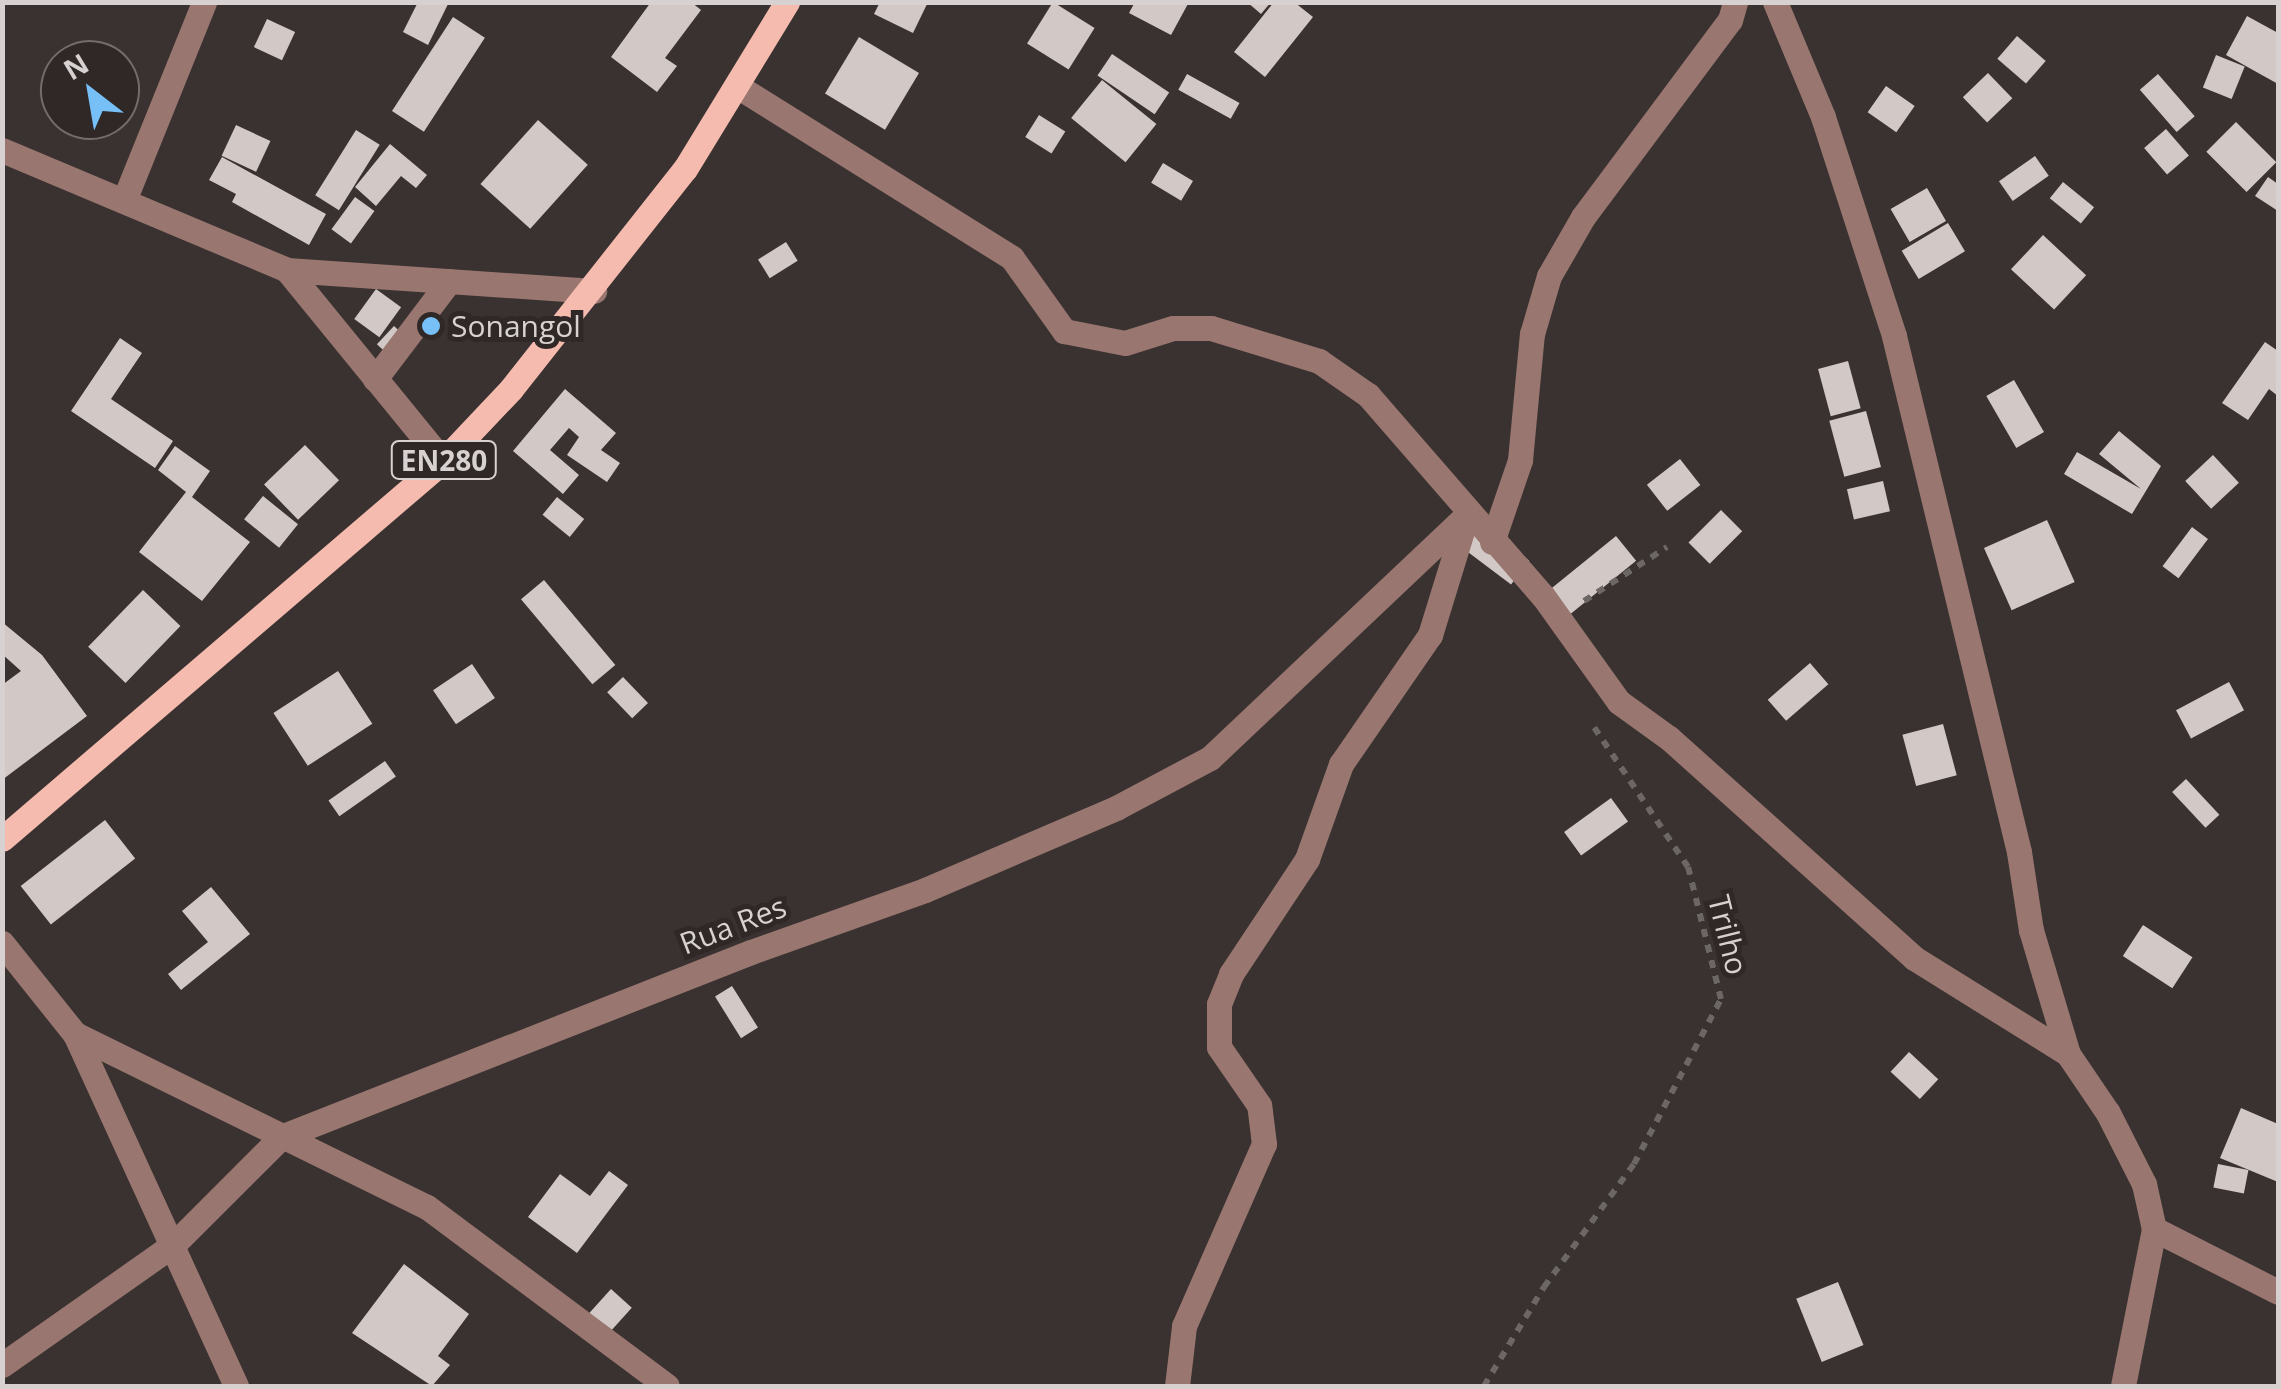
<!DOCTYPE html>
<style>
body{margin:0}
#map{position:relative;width:2281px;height:1389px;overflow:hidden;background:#393230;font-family:"Open Sans",sans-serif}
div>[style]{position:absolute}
.building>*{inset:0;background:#d2c9c7;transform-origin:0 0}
.path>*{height:6px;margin-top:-3px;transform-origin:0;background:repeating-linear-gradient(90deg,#6c6664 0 8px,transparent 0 16px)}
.minor>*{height:25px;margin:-12.5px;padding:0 12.5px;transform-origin:12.5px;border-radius:12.5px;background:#99766f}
.major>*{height:25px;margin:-12.5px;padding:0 12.5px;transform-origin:12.5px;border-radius:12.5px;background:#f6bbaf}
.dots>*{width:28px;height:28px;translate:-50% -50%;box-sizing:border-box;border:5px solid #2f2826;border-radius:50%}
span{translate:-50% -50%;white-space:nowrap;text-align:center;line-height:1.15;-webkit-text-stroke:10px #2f2826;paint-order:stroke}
.shield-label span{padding:2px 8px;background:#2f2826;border:2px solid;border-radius:8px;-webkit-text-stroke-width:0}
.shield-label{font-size:28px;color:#d7d2d1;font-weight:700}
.poi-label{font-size:30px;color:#d7d2d1}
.left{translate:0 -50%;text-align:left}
.street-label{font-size:30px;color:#d7d2d1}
.frame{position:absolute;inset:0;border:5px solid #d7d2d1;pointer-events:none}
.north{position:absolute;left:40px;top:40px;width:100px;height:100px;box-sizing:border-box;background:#2f2826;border:2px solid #726c6a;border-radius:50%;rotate:329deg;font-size:28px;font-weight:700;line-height:40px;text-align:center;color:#d7d2d1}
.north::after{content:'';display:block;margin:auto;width:35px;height:45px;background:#76c0f7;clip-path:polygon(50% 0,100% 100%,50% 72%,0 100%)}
</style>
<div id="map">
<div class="building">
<i style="clip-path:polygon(418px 2px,449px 2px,428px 45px,403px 32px)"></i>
<i style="clip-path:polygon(651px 2px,691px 2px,701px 10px,665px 58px,677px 66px,657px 92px,611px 57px)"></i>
<i style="clip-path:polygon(880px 2px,928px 2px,913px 33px,874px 14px)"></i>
<i style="left:1053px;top:2px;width:49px;height:49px;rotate:32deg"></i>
<i style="clip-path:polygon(1135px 2px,1189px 2px,1171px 35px,1129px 13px)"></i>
<i style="clip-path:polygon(1247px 2px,1271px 2px,1261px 14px)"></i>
<i style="clip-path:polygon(1274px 2px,1294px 2px,1313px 17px,1265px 77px,1234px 52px)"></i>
<i style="clip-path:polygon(2247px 16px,2278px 33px,2278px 84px,2226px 55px)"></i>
<i style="left:453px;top:17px;width:38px;height:112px;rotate:33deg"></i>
<i style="left:267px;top:19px;width:31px;height:31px;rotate:25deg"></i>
<i style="left:2017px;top:36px;width:38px;height:30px;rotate:41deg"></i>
<i style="left:859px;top:37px;width:70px;height:66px;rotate:31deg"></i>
<i style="left:1112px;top:54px;width:69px;height:26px;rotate:34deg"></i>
<i style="left:2216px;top:55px;width:31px;height:35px;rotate:22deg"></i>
<i style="left:1988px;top:73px;width:35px;height:35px;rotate:46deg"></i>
<i style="left:1187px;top:74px;width:60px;height:18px;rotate:29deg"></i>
<i style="left:2158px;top:74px;width:56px;height:24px;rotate:49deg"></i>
<i style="left:1102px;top:80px;width:70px;height:49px;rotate:39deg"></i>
<i style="left:1886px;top:86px;width:35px;height:32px;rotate:35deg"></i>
<i style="left:1039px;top:115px;width:31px;height:26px;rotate:32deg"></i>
<i style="left:538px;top:120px;width:67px;height:86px;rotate:42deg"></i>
<i style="left:2236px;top:122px;width:57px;height:42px;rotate:45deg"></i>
<i style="left:236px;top:125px;width:38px;height:34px;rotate:25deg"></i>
<i style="left:2166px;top:129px;width:35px;height:29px;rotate:49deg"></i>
<i style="left:356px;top:130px;width:28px;height:77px;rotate:32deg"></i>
<i style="clip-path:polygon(390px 144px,427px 175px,416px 188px,401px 176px,376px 206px,355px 187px)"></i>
<i style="left:2035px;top:156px;width:24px;height:44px;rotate:55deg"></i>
<i style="clip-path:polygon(222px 157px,326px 214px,309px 245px,232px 202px,236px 194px,209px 180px)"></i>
<i style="left:1163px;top:163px;width:35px;height:23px;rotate:31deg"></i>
<i style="clip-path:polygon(2268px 177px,2278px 184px,2278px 211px,2255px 196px)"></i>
<i style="left:2063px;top:182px;width:40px;height:21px;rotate:39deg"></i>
<i style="left:1927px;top:188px;width:38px;height:42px;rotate:60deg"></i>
<i style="left:355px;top:197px;width:24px;height:40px;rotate:36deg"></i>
<i style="left:1948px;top:223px;width:33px;height:54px;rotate:59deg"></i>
<i style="left:2043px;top:235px;width:59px;height:47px;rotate:43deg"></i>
<i style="left:786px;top:242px;width:22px;height:33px;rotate:58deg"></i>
<i style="left:376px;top:289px;width:31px;height:37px;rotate:36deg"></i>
<i style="left:394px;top:326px;width:26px;height:25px;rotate:43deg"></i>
<i style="clip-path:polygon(120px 338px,142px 353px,111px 399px,173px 441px,155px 468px,71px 411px)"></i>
<i style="clip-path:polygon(2265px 342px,2278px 351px,2278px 396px,2269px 389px,2248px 420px,2222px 403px)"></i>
<i style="left:1848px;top:361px;width:49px;height:31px;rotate:75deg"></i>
<i style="left:2014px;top:380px;width:60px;height:32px;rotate:60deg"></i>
<i style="clip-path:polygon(565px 389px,616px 433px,601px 450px,620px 463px,607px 482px,567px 455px,579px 437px,569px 428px,550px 450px,579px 475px,563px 494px,513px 451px)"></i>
<i style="left:1866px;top:411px;width:58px;height:38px;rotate:75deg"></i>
<i style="clip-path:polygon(2119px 431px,2161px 466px,2132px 514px,2064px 474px,2077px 452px,2141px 489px,2099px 454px)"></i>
<i style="left:305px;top:445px;width:49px;height:57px;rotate:46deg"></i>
<i style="clip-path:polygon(175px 446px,210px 471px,192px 497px,250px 542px,202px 601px,139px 552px,186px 492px,158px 470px)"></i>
<i style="left:2213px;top:455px;width:38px;height:38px;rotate:47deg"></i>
<i style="left:1680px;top:459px;width:33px;height:42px;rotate:52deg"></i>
<i style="left:1883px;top:481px;width:31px;height:37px;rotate:77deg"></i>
<i style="left:263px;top:496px;width:45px;height:30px;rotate:39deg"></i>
<i style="left:557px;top:497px;width:35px;height:23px;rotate:39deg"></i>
<i style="left:1721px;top:510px;width:30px;height:46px;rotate:45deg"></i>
<i style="left:1474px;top:519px;width:69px;height:30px;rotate:37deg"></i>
<i style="left:2047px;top:520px;width:68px;height:69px;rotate:66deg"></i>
<i style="left:2192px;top:527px;width:20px;height:49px;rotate:37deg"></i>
<i style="left:1616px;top:536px;width:32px;height:98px;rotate:51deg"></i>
<i style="left:544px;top:580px;width:111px;height:30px;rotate:50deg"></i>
<i style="left:143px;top:590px;width:52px;height:79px;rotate:44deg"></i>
<i style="clip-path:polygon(2px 622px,42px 655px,87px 716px,2px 780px,2px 685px,21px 671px,2px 654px)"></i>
<i style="left:1810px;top:663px;width:28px;height:56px;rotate:49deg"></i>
<i style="left:472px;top:664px;width:41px;height:47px;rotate:56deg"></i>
<i style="left:338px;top:671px;width:63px;height:77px;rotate:57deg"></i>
<i style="left:623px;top:677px;width:36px;height:22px;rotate:46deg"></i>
<i style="left:2229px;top:682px;width:32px;height:60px;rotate:62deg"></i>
<i style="left:1943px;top:724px;width:53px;height:42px;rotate:75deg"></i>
<i style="left:385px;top:761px;width:19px;height:69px;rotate:55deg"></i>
<i style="left:2186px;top:779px;width:49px;height:19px;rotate:47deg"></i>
<i style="left:1611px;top:798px;width:29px;height:58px;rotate:54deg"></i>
<i style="left:105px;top:820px;width:49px;height:107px;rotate:52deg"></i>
<i style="clip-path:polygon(211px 887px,250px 934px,181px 990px,168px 974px,208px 942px,182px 911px)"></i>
<i style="left:2143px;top:925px;width:59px;height:37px;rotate:33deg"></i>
<i style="left:732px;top:986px;width:49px;height:20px;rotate:58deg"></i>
<i style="left:1909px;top:1052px;width:40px;height:27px;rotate:43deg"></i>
<i style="clip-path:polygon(2241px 1108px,2278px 1124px,2278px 1182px,2220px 1158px)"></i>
<i style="left:2218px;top:1164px;width:31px;height:24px;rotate:11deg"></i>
<i style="clip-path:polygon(609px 1171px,628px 1185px,577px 1253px,528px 1217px,560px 1174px,590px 1196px)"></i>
<i style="clip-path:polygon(404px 1264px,469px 1314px,438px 1356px,450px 1365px,432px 1386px,352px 1333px)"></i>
<i style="left:1838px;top:1282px;width:68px;height:45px;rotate:68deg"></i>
<i style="left:611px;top:1289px;width:28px;height:33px;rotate:42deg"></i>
</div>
<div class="path">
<i style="left:1584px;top:601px;width:99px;rotate:-33deg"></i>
<i style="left:1484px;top:1386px;width:116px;rotate:-58.8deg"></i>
<i style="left:1544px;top:1287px;width:152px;rotate:-53.8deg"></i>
<i style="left:1634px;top:1164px;width:187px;rotate:-62.2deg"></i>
<i style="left:1721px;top:999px;width:136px;rotate:-104deg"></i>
<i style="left:1688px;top:867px;width:172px;rotate:-123.9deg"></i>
</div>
<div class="minor">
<i style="left:1775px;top:2px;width:125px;rotate:67.3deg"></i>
<i style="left:1823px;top:117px;width:230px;rotate:72deg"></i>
<i style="left:1894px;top:336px;width:531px;rotate:76.38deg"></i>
<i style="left:2019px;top:852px;width:79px;rotate:81.3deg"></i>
<i style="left:2031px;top:930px;width:129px;rotate:73.4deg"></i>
<i style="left:737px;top:86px;width:324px;rotate:32deg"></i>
<i style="left:1012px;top:258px;width:90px;rotate:54.5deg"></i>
<i style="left:1064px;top:331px;width:62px;rotate:11.1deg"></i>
<i style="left:1125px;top:343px;width:50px;rotate:-17.4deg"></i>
<i style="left:1173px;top:328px;width:38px"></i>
<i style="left:1211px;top:328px;width:113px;rotate:17deg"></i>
<i style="left:1319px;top:361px;width:60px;rotate:34.8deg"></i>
<i style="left:1368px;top:395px;width:267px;rotate:49deg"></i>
<i style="left:1543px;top:596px;width:130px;rotate:54.4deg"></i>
<i style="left:1619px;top:702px;width:62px;rotate:35.8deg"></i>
<i style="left:1669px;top:738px;width:329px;rotate:41.9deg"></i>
<i style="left:1914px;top:958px;width:181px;rotate:31.9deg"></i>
<i style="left:2068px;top:1054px;width:71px;rotate:55.9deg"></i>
<i style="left:2108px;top:1113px;width:80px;rotate:63.1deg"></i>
<i style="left:2144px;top:1184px;width:46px;rotate:77.5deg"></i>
<i style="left:2154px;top:1229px;width:160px;rotate:101.2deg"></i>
<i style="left:2px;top:150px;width:309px;rotate:22.8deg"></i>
<i style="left:287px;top:270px;width:308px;rotate:3.9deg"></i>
<i style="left:125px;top:198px;width:211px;rotate:-68deg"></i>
<i style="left:287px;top:270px;width:247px;rotate:50.8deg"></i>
<i style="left:375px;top:379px;width:123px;rotate:-52.9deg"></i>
<i style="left:1492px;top:542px;width:87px;rotate:-71.1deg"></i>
<i style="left:1520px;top:460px;width:127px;rotate:-84.6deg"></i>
<i style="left:1532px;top:334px;width:60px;rotate:-73.7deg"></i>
<i style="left:1549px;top:276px;width:68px;rotate:-60deg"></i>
<i style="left:1583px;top:217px;width:246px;rotate:-53.3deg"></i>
<i style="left:1730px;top:20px;width:19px;rotate:-74deg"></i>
<i style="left:2px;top:943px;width:117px;rotate:51.3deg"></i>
<i style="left:75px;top:1034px;width:392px;rotate:26.2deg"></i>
<i style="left:427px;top:1207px;width:299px;rotate:36.7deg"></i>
<i style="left:75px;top:1034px;width:387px;rotate:65.4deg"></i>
<i style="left:2154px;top:1229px;width:139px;rotate:26.9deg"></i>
<i style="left:2px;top:1365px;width:209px;rotate:-35.1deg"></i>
<i style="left:173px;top:1245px;width:153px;rotate:-45deg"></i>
<i style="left:281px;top:1137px;width:505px;rotate:-21.49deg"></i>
<i style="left:751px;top:952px;width:185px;rotate:-19.6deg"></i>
<i style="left:925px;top:890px;width:208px;rotate:-23.2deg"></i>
<i style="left:1116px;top:808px;width:106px;rotate:-28deg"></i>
<i style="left:1210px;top:758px;width:354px;rotate:-43.4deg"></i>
<i style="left:1177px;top:1386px;width:60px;rotate:-83.3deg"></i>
<i style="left:1184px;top:1326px;width:199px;rotate:-66.3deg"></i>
<i style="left:1264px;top:1144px;width:39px;rotate:-97deg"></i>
<i style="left:1259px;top:1105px;width:70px;rotate:-124.6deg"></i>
<i style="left:1219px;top:1047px;width:43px;rotate:-90deg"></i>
<i style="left:1219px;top:1004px;width:32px;rotate:-68deg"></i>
<i style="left:1231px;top:974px;width:138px;rotate:-56.5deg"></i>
<i style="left:1307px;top:859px;width:101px;rotate:-70.3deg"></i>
<i style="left:1341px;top:764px;width:157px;rotate:-55.4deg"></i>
<i style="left:1430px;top:635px;width:126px;rotate:-72.9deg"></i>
</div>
<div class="major">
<i style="left:2px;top:839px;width:581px;rotate:-40.6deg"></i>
<i style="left:443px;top:461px;width:99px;rotate:-46.6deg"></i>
<i style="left:511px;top:389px;width:280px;rotate:-51.7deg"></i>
<i style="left:685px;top:169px;width:196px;rotate:-58.6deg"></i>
</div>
<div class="dots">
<i style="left:431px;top:326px;background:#76c0f7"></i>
</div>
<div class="shield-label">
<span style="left:444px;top:460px">EN280</span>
</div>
<div class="poi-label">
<span class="left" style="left:451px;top:326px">Sonangol</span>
</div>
<div class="street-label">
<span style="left:733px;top:925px;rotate:-21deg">Rua Res</span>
<span style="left:1728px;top:935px;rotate:76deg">Trilho</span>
</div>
<div class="frame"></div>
<div class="north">N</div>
</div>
